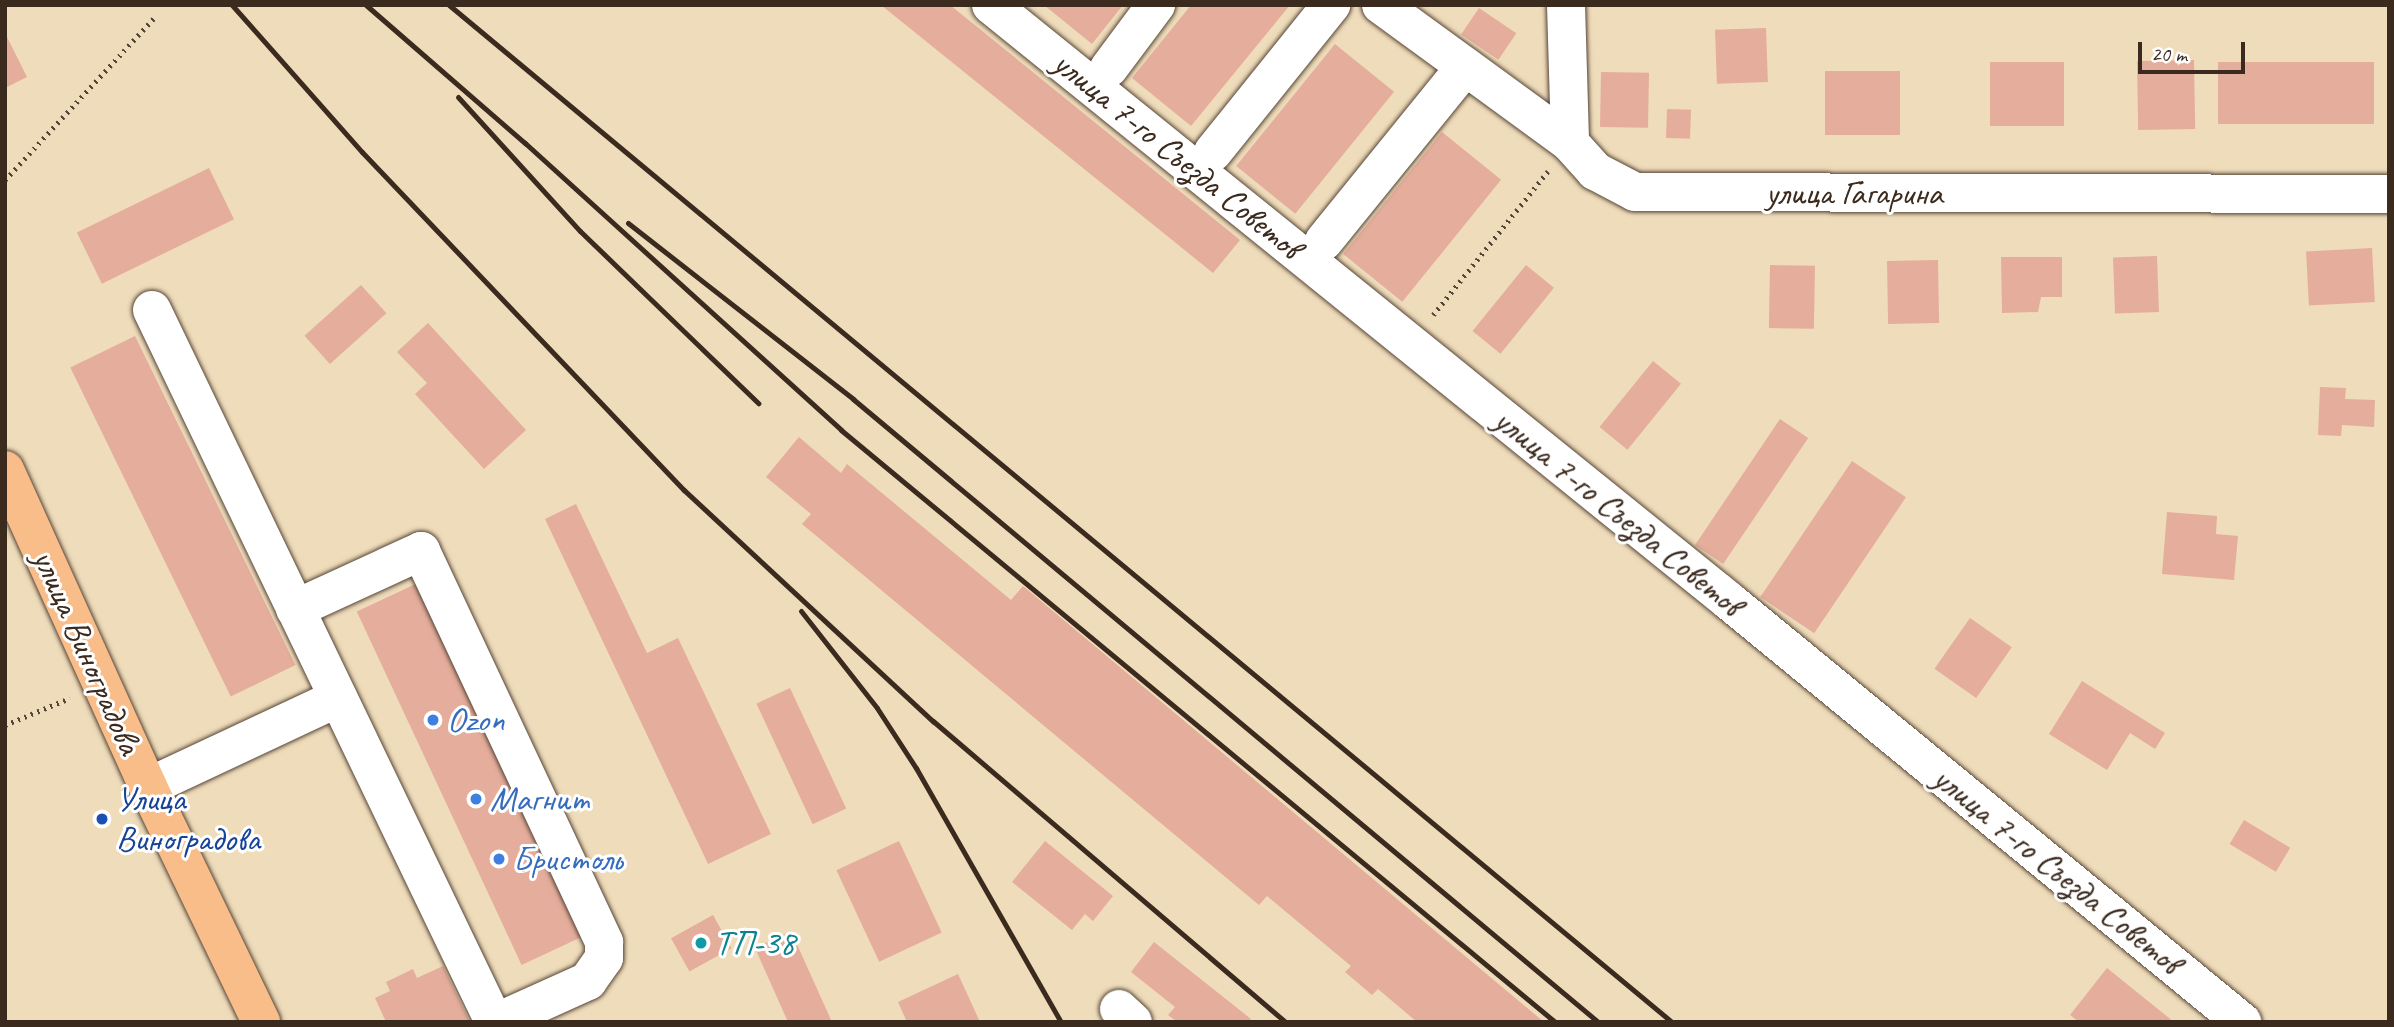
<!DOCTYPE html>
<meta charset="utf-8">
<style>
body{margin:0}
#map{position:relative;width:2394px;height:1027px;overflow:hidden;background:#efdcbb;font-family:Caveat,sans-serif}
div>[style]{position:absolute}
.building>*{inset:0;background:#e5ad9c;transform-origin:0 0}
.path>*{height:4.5px;margin-top:-2.25px;transform-origin:0;background:repeating-linear-gradient(90deg,#564536 0 2px,transparent 0 7px)}
.roads{filter:drop-shadow(0 0 2px #564536) drop-shadow(0 0 2px #564536)}
.minor>*{height:38px;margin:-19px;padding:0 19px;transform-origin:19px;border-radius:19px;background:#fff}
.major>*{height:38px;margin:-19px;padding:0 19px;transform-origin:19px;border-radius:19px;background:#f8bd89}
.rail>*{height:5px;margin:-2.5px;padding:0 2.5px;transform-origin:2.5px;border-radius:2.5px;background:#3b2a1e}
.dots>*{width:19px;height:19px;translate:-50% -50%;box-sizing:border-box;border:4px solid #fff;border-radius:50%}
span{translate:-50% -50%;white-space:nowrap;text-align:center;line-height:1.15;-webkit-text-stroke:6px #fff;paint-order:stroke}
.street-label{font-size:35px;color:#3b2a1e}
.shop-label{font-size:35px;color:#366cbe}
.left{translate:0 -50%;text-align:left}
.transit-label{font-size:35px;color:#164399}
.culture-label{font-size:35px;color:#0d838f}
.frame{position:absolute;inset:0;border:7px solid #3b2a1e;pointer-events:none}
.scale{position:absolute;left:2138px;top:42px;width:107px;height:32px;box-sizing:border-box;border:4px solid #3b2a1e;border-top:0;padding-left:9px;font-size:21px;line-height:24px;white-space:nowrap;color:#3b2a1e;-webkit-text-stroke:5px #fff;paint-order:stroke}
</style>
<div id="map">
<div class="building">
<i style="clip-path:polygon(881px 5px,950px 5px,1240px 240px,1213px 273px)"></i>
<i style="clip-path:polygon(1044px 5px,1123px 5px,1092px 44px)"></i>
<i style="clip-path:polygon(1191px 5px,1290px 5px,1191px 126px,1132px 78px)"></i>
<i style="left:1479px;top:8px;width:45px;height:32px;rotate:34deg"></i>
<i style="left:1766px;top:28px;width:54px;height:51px;rotate:88deg"></i>
<i style="clip-path:polygon(5px 33px,27px 77px,5px 88px)"></i>
<i style="left:1335px;top:44px;width:76px;height:157px;rotate:39deg"></i>
<i style="left:2194px;top:60px;width:69px;height:57px;rotate:89deg"></i>
<i style="left:1990px;top:62px;width:74px;height:64px"></i>
<i style="left:2374px;top:62px;width:62px;height:156px;rotate:90deg"></i>
<i style="left:1825px;top:71px;width:75px;height:64px"></i>
<i style="left:1601px;top:72px;width:48px;height:55px;rotate:1deg"></i>
<i style="left:1667px;top:109px;width:24px;height:29px;rotate:2deg"></i>
<i style="left:1442px;top:132px;width:76px;height:157px;rotate:39deg"></i>
<i style="left:209px;top:168px;width:57px;height:147px;rotate:64deg"></i>
<i style="left:2372px;top:248px;width:54px;height:66px;rotate:87deg"></i>
<i style="left:2157px;top:256px;width:56px;height:44px;rotate:88deg"></i>
<i style="clip-path:polygon(2001px 257px,2062px 257px,2062px 297px,2041px 297px,2038px 312px,2002px 313px)"></i>
<i style="left:1938px;top:260px;width:63px;height:51px;rotate:89deg"></i>
<i style="left:1526px;top:265px;width:36px;height:85px;rotate:39deg"></i>
<i style="left:1770px;top:265px;width:45px;height:63px;rotate:1deg"></i>
<i style="left:361px;top:285px;width:38px;height:76px;rotate:48deg"></i>
<i style="clip-path:polygon(428px 323px,526px 430px,484px 469px,415px 394px,427px 383px,397px 352px)"></i>
<i style="left:135px;top:336px;width:366px;height:72px;rotate:64deg"></i>
<i style="left:1653px;top:361px;width:36px;height:85px;rotate:39deg"></i>
<i style="clip-path:polygon(2320px 387px,2346px 388px,2345px 399px,2375px 400px,2374px 427px,2342px 425px,2341px 436px,2318px 435px)"></i>
<i style="left:1780px;top:419px;width:34px;height:152px;rotate:34deg"></i>
<i style="clip-path:polygon(799px 437px,841px 473px,847px 464px,1011px 600px,1023px 586px,1544px 1022px,1417px 1022px,1378px 989px,1372px 995px,1345px 972px,1351px 966px,1267px 896px,1259px 905px,802px 524px,811px 514px,766px 477px)"></i>
<i style="left:1852px;top:461px;width:65px;height:164px;rotate:34deg"></i>
<i style="clip-path:polygon(576px 504px,647px 653px,678px 638px,771px 834px,708px 864px,545px 519px)"></i>
<i style="clip-path:polygon(2167px 512px,2217px 516px,2216px 534px,2238px 536px,2234px 580px,2162px 574px)"></i>
<i style="left:422px;top:581px;width:390px;height:72px;rotate:65deg"></i>
<i style="left:1970px;top:618px;width:51px;height:62px;rotate:35deg"></i>
<i style="clip-path:polygon(2082px 681px,2165px 733px,2155px 749px,2130px 733px,2107px 770px,2049px 734px)"></i>
<i style="left:790px;top:688px;width:133px;height:37px;rotate:65deg"></i>
<i style="left:2244px;top:820px;width:54px;height:28px;rotate:31deg"></i>
<i style="left:899px;top:841px;width:101px;height:69px;rotate:65deg"></i>
<i style="clip-path:polygon(1045px 841px,1113px 896px,1093px 921px,1085px 914px,1072px 930px,1012px 882px)"></i>
<i style="left:713px;top:915px;width:38px;height:48px;rotate:61deg"></i>
<i style="clip-path:polygon(791px 931px,832px 1022px,788px 1022px,755px 948px)"></i>
<i style="clip-path:polygon(1154px 942px,1251px 1019px,1248px 1022px,1177px 1022px,1168px 1015px,1175px 1007px,1131px 972px)"></i>
<i style="clip-path:polygon(443px 966px,470px 1022px,386px 1022px,375px 998px,390px 991px,386px 982px,413px 969px,417px 978px)"></i>
<i style="clip-path:polygon(2107px 968px,2174px 1022px,2079px 1022px,2070px 1015px)"></i>
<i style="clip-path:polygon(958px 974px,980px 1022px,907px 1022px,898px 1002px)"></i>
</div>
<div class="path">
<i style="left:5px;top:180px;width:220px;rotate:-47.4deg"></i>
<i style="left:1433px;top:315px;width:184px;rotate:-51.4deg"></i>
<i style="left:5px;top:725px;width:70px;rotate:-22.6deg"></i>
</div>
<div class="roads">
<div class="minor">
<i style="left:991px;top:5px;width:949px;rotate:38.92deg"></i>
<i style="left:1729px;top:601px;width:664px;rotate:39.37deg"></i>
<i style="left:1381px;top:5px;width:234px;rotate:36.1deg"></i>
<i style="left:1570px;top:143px;width:38px;rotate:48deg"></i>
<i style="left:1595px;top:171px;width:45px;rotate:27.7deg"></i>
<i style="left:1635px;top:192px;width:754px;rotate:0.15deg"></i>
<i style="left:1566px;top:5px;width:138px;rotate:88.3deg"></i>
<i style="left:1109px;top:68px;width:79px;rotate:-53.3deg"></i>
<i style="left:1213px;top:152px;width:189px;rotate:-51.2deg"></i>
<i style="left:1324px;top:241px;width:224px;rotate:-51deg"></i>
<i style="left:152px;top:310px;width:790px;rotate:64.34deg"></i>
<i style="left:295px;top:609px;width:139px;rotate:-24.7deg"></i>
<i style="left:421px;top:551px;width:432px;rotate:64.9deg"></i>
<i style="left:604px;top:942px;width:16px;rotate:90deg"></i>
<i style="left:604px;top:958px;width:28px;rotate:125deg"></i>
<i style="left:588px;top:981px;width:100px;rotate:155.7deg"></i>
<i style="left:148px;top:787px;width:210px;rotate:-25.1deg"></i>
<i style="left:1119px;top:1009px;width:19px;rotate:43deg"></i>
</div>
<div class="major">
<i style="left:5px;top:470px;width:348px;rotate:65.7deg"></i>
<i style="left:148px;top:787px;width:261px;rotate:64.3deg"></i>
</div>
</div>
<div class="rail">
<i style="left:232px;top:5px;width:196px;rotate:48.5deg"></i>
<i style="left:362px;top:152px;width:467px;rotate:46.4deg"></i>
<i style="left:684px;top:490px;width:340px;rotate:42.9deg"></i>
<i style="left:933px;top:721px;width:463px;rotate:40.5deg"></i>
<i style="left:366px;top:5px;width:211px;rotate:41deg"></i>
<i style="left:525px;top:143px;width:427px;rotate:42.2deg"></i>
<i style="left:841px;top:430px;width:928px;rotate:39.66deg"></i>
<i style="left:449px;top:5px;width:1591px;rotate:39.75deg"></i>
<i style="left:458px;top:97px;width:181px;rotate:47.7deg"></i>
<i style="left:580px;top:231px;width:248px;rotate:44deg"></i>
<i style="left:628px;top:223px;width:286px;rotate:38deg"></i>
<i style="left:853px;top:399px;width:971px;rotate:39.9deg"></i>
<i style="left:801px;top:611px;width:123px;rotate:51.9deg"></i>
<i style="left:877px;top:708px;width:72px;rotate:57deg"></i>
<i style="left:916px;top:768px;width:292px;rotate:60.3deg"></i>
</div>
<div class="dots">
<i style="left:433px;top:720px;background:#3f7fe0"></i>
<i style="left:476px;top:799px;background:#3f7fe0"></i>
<i style="left:102px;top:819px;background:#1a4fb4"></i>
<i style="left:499px;top:859px;background:#3f7fe0"></i>
<i style="left:701px;top:943px;background:#0f9aa8"></i>
</div>
<div class="street-label">
<span style="left:1177px;top:155px;rotate:39deg">улица 7-го Съезда Советов</span>
<span style="left:1854px;top:193px">улица Гагарина</span>
<span style="left:1618px;top:512px;rotate:39deg">улица 7-го Съезда Советов</span>
<span style="left:87px;top:652px;rotate:66deg">улица Виноградова</span>
<span style="left:2057px;top:870px;rotate:39deg">улица 7-го Съезда Советов</span>
</div>
<div class="shop-label">
<span class="left" style="left:447px;top:720px">Ozon</span>
<span class="left" style="left:490px;top:799px">Магнит</span>
<span class="left" style="left:513px;top:859px">Бристоль</span>
</div>
<div class="transit-label">
<span class="left" style="left:116px;top:819px">Улица<br>Виноградова</span>
</div>
<div class="culture-label">
<span class="left" style="left:715px;top:943px">ТП-38</span>
</div>
<div class="frame"></div>
<div class="scale">20 m</div>
</div>
